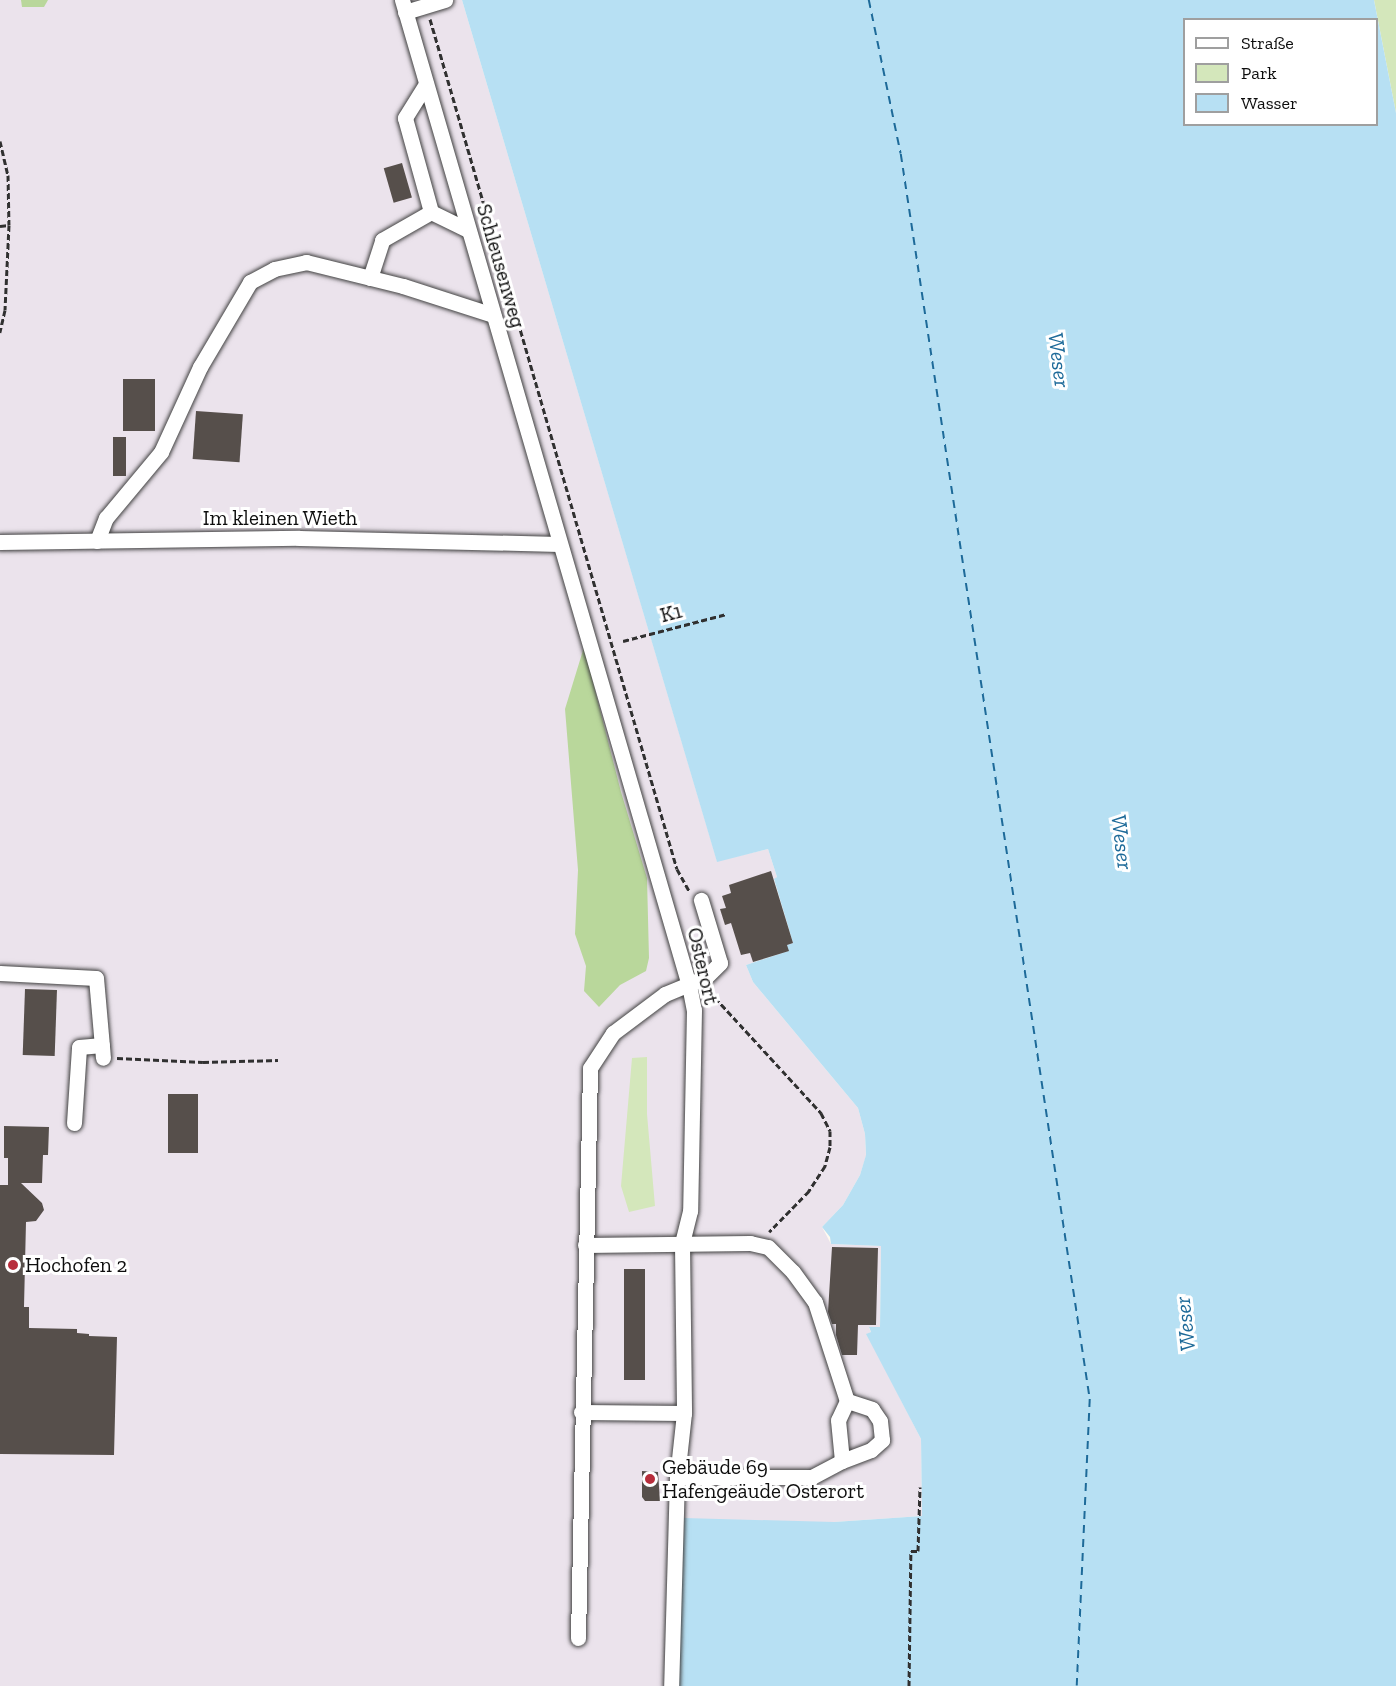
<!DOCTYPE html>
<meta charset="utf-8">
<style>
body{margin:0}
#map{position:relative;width:1396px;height:1686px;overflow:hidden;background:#fefaf0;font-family:"Zilla Slab",serif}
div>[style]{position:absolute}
.industrial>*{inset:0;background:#ebe3ec}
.green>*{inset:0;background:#d4e7bb}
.forest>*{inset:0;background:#b9d79b}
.water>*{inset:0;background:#b7e0f3}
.ferry>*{height:1.5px;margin-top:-0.75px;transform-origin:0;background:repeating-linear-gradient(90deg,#1d6a99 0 8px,transparent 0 14px)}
.building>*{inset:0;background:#564f4b;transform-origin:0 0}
.path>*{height:3px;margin-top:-1.5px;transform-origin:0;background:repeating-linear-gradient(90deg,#303030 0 6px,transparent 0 9px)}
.roads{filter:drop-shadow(0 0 2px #414141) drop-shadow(0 0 2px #414141)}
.minor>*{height:15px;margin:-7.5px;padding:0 7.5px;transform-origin:7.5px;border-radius:7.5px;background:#fff}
.dots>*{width:16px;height:16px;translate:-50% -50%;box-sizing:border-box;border:3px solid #fff;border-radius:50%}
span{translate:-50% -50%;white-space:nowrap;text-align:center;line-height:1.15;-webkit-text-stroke:6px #fff;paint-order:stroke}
.street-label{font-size:21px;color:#0e0e0e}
.poi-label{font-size:21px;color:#0e0e0e}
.left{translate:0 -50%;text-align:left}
.water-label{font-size:22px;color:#1d6a99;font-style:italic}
.legend{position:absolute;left:1183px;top:18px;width:195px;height:108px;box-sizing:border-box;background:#fff;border:2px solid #9f9f9f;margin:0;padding:8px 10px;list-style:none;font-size:18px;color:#0e0e0e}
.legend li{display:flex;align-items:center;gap:12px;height:30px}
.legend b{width:30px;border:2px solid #9f9f9f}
</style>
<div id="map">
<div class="industrial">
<i style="clip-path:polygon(0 0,462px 0,717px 861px,768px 849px,777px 877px,774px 880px,793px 943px,789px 951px,746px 965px,753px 982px,858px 1108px,865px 1134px,866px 1156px,860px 1175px,843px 1205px,822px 1227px,831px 1244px,881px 1246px,880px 1327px,869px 1328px,871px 1332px,867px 1334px,921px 1439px,922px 1516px,834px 1522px,678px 1686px,0 1686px)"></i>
</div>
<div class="green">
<i style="clip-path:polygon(1374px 0,1396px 0,1396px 113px)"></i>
<i style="clip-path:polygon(647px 1057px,647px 1114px,655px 1206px,629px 1212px,621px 1186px,632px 1058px)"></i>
</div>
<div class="forest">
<i style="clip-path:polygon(21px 0,48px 0,44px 7px,22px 7px)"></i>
<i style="clip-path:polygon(584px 647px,621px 792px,647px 878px,649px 958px,646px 971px,620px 985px,599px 1007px,584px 991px,586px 966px,575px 934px,578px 870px,565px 709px)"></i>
</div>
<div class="water">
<i style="clip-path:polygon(evenodd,462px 0,1374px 0,1396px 113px,1396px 1686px,678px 1686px,684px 1518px,834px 1522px,922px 1516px,921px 1439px,866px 1334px,871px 1332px,869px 1327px,880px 1327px,881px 1246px,831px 1244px,830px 1237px,822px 1227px,843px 1205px,860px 1175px,866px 1155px,865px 1134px,858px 1108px,753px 982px,746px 965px,788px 951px,787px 945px,793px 943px,774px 879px,777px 877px,768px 849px,717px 862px,462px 0,1184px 20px,1376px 20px,1376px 124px,1184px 124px,1184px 20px)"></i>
</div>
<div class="ferry">
<i style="left:869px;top:0;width:157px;rotate:78.3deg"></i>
<i style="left:901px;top:154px;width:1259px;rotate:81.37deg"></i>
<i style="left:1090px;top:1399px;width:287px;rotate:92.6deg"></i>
</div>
<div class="building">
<i style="left:402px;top:163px;width:36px;height:19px;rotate:74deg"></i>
<i style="left:123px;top:379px;width:32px;height:52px"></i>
<i style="left:196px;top:411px;width:47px;height:48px;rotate:4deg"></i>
<i style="left:113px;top:437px;width:13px;height:39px"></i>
<i style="clip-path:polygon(771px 871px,793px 943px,787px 945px,789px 951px,753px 962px,750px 953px,741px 955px,731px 923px,725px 925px,720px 909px,726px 908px,722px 896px,731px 893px,729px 885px)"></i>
<i style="left:25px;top:989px;width:32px;height:66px;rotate:2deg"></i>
<i style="left:168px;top:1094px;width:30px;height:59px"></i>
<i style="clip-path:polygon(4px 1126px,49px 1127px,48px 1155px,43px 1155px,42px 1183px,21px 1183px,42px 1203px,44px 1210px,36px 1221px,26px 1222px,24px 1307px,29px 1307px,29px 1328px,77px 1329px,77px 1333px,89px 1334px,89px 1336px,117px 1337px,114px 1455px,0 1454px,0 1185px,8px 1185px,8px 1158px,4px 1158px)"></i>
<i style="clip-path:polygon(832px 1247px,878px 1248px,876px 1325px,858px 1325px,857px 1355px,842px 1355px,836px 1335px,836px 1324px,832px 1324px,828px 1312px)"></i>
<i style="left:624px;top:1269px;width:21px;height:111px"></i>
<i style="clip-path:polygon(642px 1471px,658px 1472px,660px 1501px,645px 1501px,642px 1497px)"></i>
</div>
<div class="path">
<i style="left:430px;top:19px;width:885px;rotate:73.8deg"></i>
<i style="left:677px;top:869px;width:26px;rotate:61deg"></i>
<i style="left:0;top:141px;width:35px;rotate:77deg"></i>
<i style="left:8px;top:175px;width:50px;rotate:88.9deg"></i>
<i style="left:9px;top:225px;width:85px;rotate:92.7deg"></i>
<i style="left:5px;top:310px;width:23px;rotate:103deg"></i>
<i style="left:0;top:226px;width:9px;rotate:-6deg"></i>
<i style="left:623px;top:641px;width:107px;rotate:-14.6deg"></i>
<i style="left:709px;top:991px;width:166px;rotate:47.4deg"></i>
<i style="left:821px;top:1113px;width:20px;rotate:63deg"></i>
<i style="left:830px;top:1131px;width:16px;rotate:90deg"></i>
<i style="left:830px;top:1147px;width:20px;rotate:105deg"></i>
<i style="left:825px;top:1166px;width:30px;rotate:123deg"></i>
<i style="left:809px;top:1191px;width:57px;rotate:134.3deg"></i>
<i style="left:117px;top:1058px;width:86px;rotate:2.7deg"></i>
<i style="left:203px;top:1062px;width:75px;rotate:-1.5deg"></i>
<i style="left:909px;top:1686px;width:135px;rotate:-89.2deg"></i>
<i style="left:911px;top:1551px;width:7px"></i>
<i style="left:918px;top:1551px;width:64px;rotate:-88.2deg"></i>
</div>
<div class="roads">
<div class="minor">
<i style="left:402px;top:0;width:1026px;rotate:73.76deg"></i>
<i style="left:689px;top:985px;width:25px;rotate:79deg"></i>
<i style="left:694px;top:1010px;width:201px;rotate:91.1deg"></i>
<i style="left:690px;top:1211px;width:34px;rotate:104deg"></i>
<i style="left:682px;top:1244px;width:169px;rotate:89.3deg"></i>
<i style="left:684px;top:1413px;width:64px;rotate:96.2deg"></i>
<i style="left:677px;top:1477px;width:209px;rotate:91.6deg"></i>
<i style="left:405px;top:12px;width:42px;rotate:-16.7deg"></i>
<i style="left:426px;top:84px;width:40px;rotate:122deg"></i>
<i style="left:405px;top:118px;width:98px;rotate:74.5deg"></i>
<i style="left:431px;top:212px;width:41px;rotate:25.9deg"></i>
<i style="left:370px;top:278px;width:40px;rotate:-72deg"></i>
<i style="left:382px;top:240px;width:56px;rotate:-29.7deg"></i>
<i style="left:97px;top:541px;width:25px;rotate:-69deg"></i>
<i style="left:106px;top:518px;width:86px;rotate:-50.2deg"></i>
<i style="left:161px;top:452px;width:94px;rotate:-65.4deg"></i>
<i style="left:200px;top:367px;width:99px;rotate:-59.5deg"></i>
<i style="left:250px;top:282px;width:27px;rotate:-28deg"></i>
<i style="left:274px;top:269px;width:33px;rotate:-12deg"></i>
<i style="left:306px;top:262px;width:100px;rotate:13.9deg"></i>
<i style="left:403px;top:286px;width:95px;rotate:17.9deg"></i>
<i style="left:0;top:542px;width:299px;rotate:-0.8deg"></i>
<i style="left:299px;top:538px;width:260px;rotate:1.3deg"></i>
<i style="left:0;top:973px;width:96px;rotate:3deg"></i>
<i style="left:96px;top:978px;width:80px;rotate:85deg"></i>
<i style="left:74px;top:1123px;width:76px;rotate:-86.2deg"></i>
<i style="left:79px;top:1047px;width:23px;rotate:-5deg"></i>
<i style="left:585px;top:1245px;width:165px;rotate:-0.7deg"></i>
<i style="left:750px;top:1243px;width:18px;rotate:13deg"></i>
<i style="left:768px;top:1247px;width:35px;rotate:45deg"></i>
<i style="left:793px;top:1272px;width:37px;rotate:54deg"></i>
<i style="left:815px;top:1302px;width:104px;rotate:72.1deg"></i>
<i style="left:847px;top:1401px;width:21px;rotate:115deg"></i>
<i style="left:838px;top:1420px;width:41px;rotate:84.4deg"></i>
<i style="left:842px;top:1461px;width:34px;rotate:152deg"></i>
<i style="left:812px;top:1477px;width:135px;rotate:180deg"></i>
<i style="left:581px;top:1412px;width:103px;rotate:0.6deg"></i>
<i style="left:842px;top:1461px;width:31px;rotate:-21deg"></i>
<i style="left:871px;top:1450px;width:15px;rotate:-42deg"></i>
<i style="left:882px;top:1440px;width:19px;rotate:-96deg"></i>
<i style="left:880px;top:1421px;width:14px;rotate:-124deg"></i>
<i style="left:872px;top:1409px;width:26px;rotate:-162deg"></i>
<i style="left:578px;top:1638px;width:570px;rotate:-88.79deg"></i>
<i style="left:590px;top:1068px;width:42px;rotate:-56.7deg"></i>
<i style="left:613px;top:1033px;width:65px;rotate:-36.9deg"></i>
<i style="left:665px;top:994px;width:44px;rotate:-22.5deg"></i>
<i style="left:706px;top:977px;width:20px;rotate:-45deg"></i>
<i style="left:720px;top:963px;width:66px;rotate:-106.8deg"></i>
</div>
</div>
<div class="dots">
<i style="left:13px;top:1265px;background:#b72d3b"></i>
<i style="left:650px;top:1479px;background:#b72d3b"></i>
</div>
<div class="street-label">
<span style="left:501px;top:266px;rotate:74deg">Schleusenweg</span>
<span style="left:280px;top:518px">Im kleinen Wieth</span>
<span style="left:671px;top:613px;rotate:-15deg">K1</span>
<span style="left:703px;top:966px;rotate:77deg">Osterort</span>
</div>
<div class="poi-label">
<span class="left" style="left:25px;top:1265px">Hochofen 2</span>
<span class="left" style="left:662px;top:1479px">Gebäude 69<br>Hafengeäude Osterort</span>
</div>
<div class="water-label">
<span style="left:1059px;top:360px;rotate:83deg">Weser</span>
<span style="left:1122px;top:842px;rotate:83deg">Weser</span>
<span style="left:1185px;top:1324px;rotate:-96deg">Weser</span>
</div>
<ul class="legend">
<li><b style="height:8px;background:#fff"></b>Straße</li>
<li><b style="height:16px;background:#d4e7bb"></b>Park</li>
<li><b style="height:16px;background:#b7e0f3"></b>Wasser</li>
</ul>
</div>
